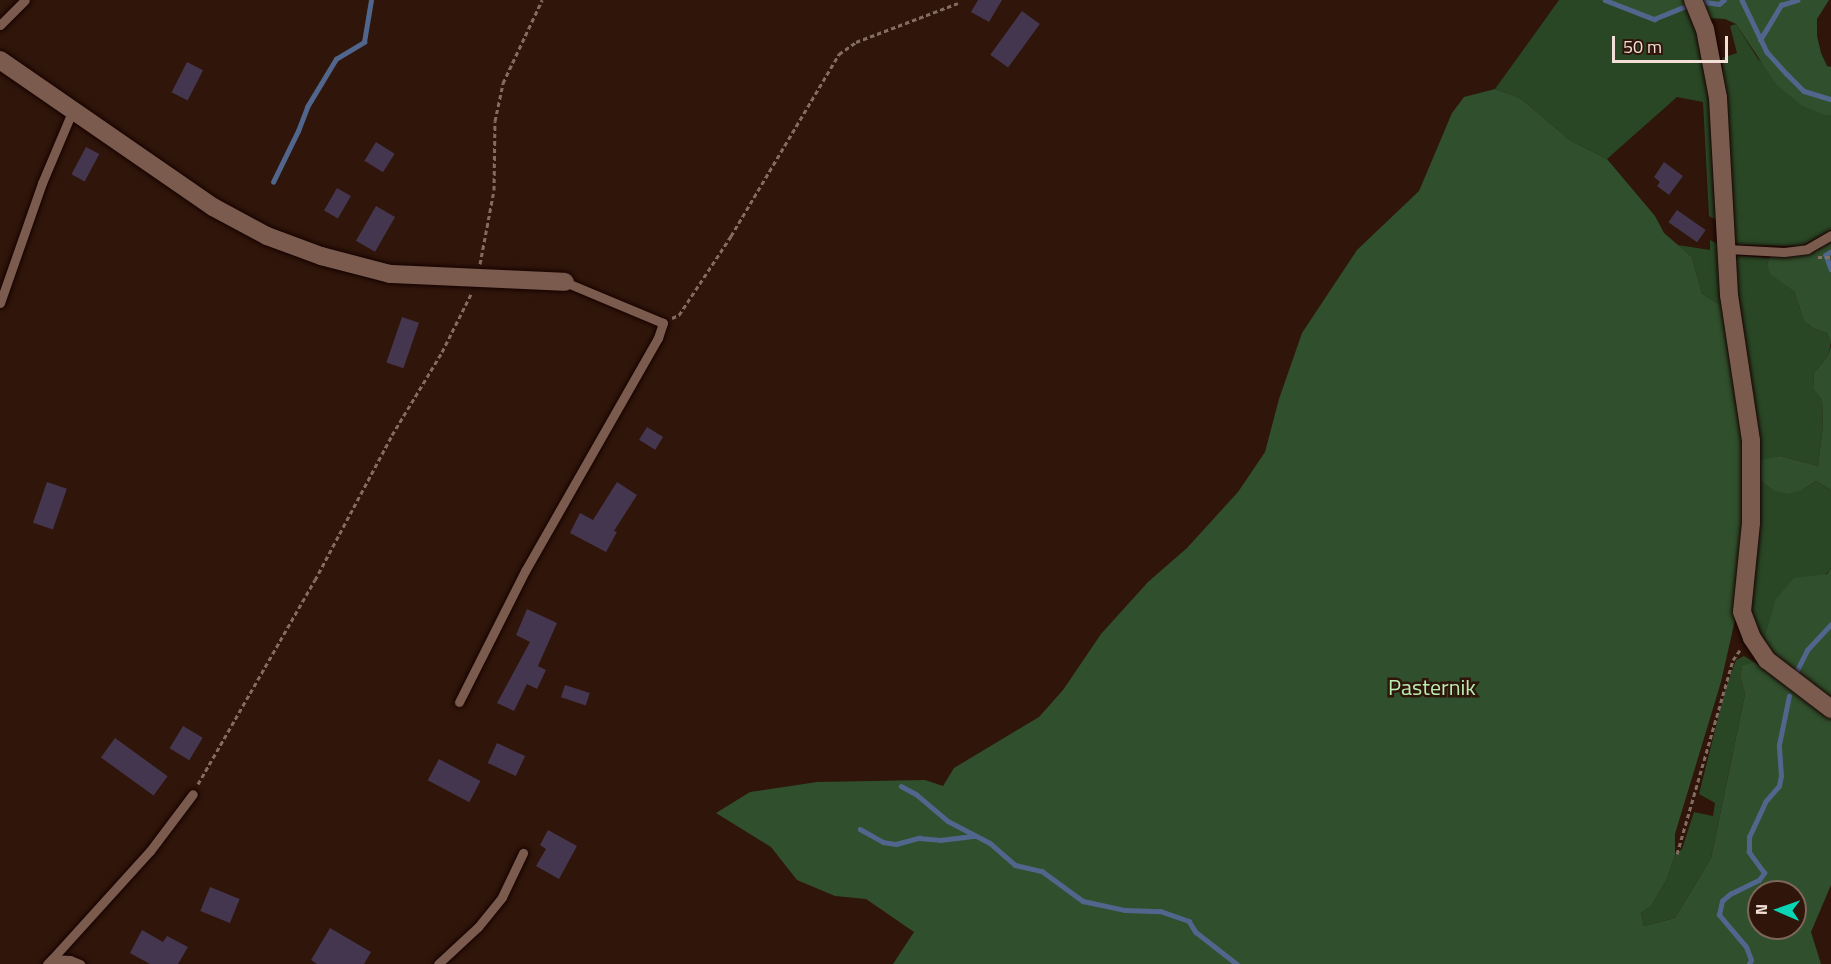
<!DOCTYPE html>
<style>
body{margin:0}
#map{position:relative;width:1831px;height:964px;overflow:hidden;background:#2f150a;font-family:"Titillium Web",sans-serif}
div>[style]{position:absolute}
.green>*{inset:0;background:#294725}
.forest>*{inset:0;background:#304f2c}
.stream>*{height:4.5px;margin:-2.25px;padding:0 2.25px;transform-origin:2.25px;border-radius:2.25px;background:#51668d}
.building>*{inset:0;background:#44364f;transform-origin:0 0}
.path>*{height:3px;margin-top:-1.5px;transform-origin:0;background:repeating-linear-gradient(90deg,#836c63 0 4.5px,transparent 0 7.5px)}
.roads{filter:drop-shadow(0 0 2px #160200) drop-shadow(0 0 2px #160200)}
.service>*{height:9px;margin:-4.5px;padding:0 4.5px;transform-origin:4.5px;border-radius:4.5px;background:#7a5b4e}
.minor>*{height:18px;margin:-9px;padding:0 9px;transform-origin:9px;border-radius:9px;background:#7a5b4e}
span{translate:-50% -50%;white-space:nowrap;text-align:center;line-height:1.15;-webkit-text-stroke:5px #2f150a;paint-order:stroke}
.park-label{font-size:22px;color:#b9eeb1}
.north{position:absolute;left:1747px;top:880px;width:60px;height:60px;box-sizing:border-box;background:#2f150a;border:2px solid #7d665c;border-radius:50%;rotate:272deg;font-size:16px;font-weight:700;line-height:24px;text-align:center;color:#f2dfd8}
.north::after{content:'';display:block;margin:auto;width:21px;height:27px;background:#0ad5b5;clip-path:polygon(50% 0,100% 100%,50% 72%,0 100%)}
.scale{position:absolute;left:1612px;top:36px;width:116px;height:27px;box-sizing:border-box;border:3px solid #f2dfd8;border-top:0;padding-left:8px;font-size:18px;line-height:21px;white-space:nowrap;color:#f2dfd8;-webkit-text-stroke:4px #2f150a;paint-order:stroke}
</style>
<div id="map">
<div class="green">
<i style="clip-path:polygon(1559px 0,1598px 0,1635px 13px,1651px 22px,1689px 9px,1704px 51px,1712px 89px,1718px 221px,1709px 216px,1703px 102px,1677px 97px,1607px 159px,1571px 141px,1520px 98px,1495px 89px)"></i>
<i style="clip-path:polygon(1736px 24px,1758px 59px,1824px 115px,1831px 115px,1831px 230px,1802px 246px,1738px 245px,1733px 240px,1722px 58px,1737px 53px,1730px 26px)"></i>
<i style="clip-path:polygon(1710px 240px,1720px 245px,1724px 307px,1702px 294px,1692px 257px,1678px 245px,1710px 250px)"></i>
<i style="clip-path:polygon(1732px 255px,1769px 258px,1767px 265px,1794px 291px,1804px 321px,1813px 328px,1827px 333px,1831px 343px,1828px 356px,1814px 373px,1813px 389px,1822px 400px,1823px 426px,1818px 466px,1781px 456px,1757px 465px)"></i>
<i style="clip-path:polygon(1759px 480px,1773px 490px,1802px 490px,1816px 481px,1831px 490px,1831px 568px,1766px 646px,1750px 617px)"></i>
<i style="clip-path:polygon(1744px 656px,1754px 662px,1742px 667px,1740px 676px,1745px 694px,1711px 858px,1675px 918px,1644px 926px,1641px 913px,1651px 906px,1667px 879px,1675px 855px,1682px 849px,1694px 812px,1713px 816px,1715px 803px,1699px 794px,1725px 690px,1736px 660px)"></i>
</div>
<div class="forest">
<i style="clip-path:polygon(1598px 0,1686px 0,1689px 9px,1651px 22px,1635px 13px)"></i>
<i style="clip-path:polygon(1700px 0,1829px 0,1817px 19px,1817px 36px,1821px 53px,1827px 66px,1831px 67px,1831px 115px,1824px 115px,1801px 105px,1776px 84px,1736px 24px,1725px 19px,1708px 18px)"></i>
<i style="clip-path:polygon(evenodd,1495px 89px,1520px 98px,1571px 141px,1607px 159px,1655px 216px,1664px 233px,1692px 257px,1702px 294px,1724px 307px,1743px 432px,1743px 537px,1736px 581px,1735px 620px,1721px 682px,1675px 834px,1675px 855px,1667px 879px,1651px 906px,1641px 913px,1644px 926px,1675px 918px,1711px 858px,1745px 694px,1740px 676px,1742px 666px,1754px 662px,1831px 714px,1831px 885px,1811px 932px,1821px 964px,893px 964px,914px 932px,866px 899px,835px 896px,797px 880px,771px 847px,716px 813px,750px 792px,817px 782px,925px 780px,943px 786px,954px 768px,1039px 717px,1063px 690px,1101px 634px,1148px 582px,1187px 548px,1238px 492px,1265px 452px,1279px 399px,1302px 333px,1357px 250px,1419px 191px,1452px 113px,1464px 97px,1495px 89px,1759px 892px,1795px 892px,1795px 928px,1759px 928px,1759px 892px)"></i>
<i style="clip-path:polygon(1831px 240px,1831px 343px,1827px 333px,1813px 328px,1804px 321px,1794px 291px,1771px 275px,1767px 265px,1769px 258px,1776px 254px,1806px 254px,1819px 249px)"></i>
<i style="clip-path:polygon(1831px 346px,1831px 490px,1816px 481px,1802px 490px,1788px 494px,1773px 490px,1759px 480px,1757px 465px,1761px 460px,1781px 456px,1818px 466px,1823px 426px,1822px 400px,1813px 389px,1814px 373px,1828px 356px)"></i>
<i style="clip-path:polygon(1831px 568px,1831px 701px,1778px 662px,1766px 646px,1766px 633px,1776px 599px,1794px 578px,1827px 574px)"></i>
</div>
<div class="stream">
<i style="left:1605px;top:0;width:53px;rotate:21.2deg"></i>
<i style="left:1654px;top:19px;width:35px;rotate:-22deg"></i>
<i style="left:1742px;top:0;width:58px;rotate:64.3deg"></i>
<i style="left:1767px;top:52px;width:28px;rotate:48deg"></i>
<i style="left:1786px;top:73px;width:25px;rotate:45deg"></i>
<i style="left:1804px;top:91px;width:28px;rotate:17deg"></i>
<i style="left:1705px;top:2px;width:14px;rotate:8deg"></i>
<i style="left:1719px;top:4px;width:6px;rotate:-39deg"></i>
<i style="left:1760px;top:40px;width:41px;rotate:-59deg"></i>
<i style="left:1781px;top:5px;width:17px;rotate:-17deg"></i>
<i style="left:273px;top:182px;width:57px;rotate:-63.9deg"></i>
<i style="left:298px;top:131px;width:26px;rotate:-69deg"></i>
<i style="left:307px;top:107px;width:56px;rotate:-58.9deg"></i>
<i style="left:336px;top:59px;width:33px;rotate:-31deg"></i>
<i style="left:364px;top:42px;width:43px;rotate:-80.5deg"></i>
<i style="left:1831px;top:252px;width:6px;rotate:149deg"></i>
<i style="left:1826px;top:255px;width:15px;rotate:70deg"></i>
<i style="left:1795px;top:674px;width:27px;rotate:-63deg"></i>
<i style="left:1807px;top:650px;width:35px;rotate:-47deg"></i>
<i style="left:901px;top:786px;width:17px;rotate:28deg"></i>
<i style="left:916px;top:794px;width:42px;rotate:40.2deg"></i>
<i style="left:948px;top:821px;width:47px;rotate:27.6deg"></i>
<i style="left:990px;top:843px;width:33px;rotate:41deg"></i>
<i style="left:1015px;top:865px;width:28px;rotate:13deg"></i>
<i style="left:1042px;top:871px;width:51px;rotate:36.2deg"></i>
<i style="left:1083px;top:901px;width:43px;rotate:12.1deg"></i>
<i style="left:1125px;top:910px;width:35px;rotate:2deg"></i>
<i style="left:1160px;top:911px;width:31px;rotate:19deg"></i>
<i style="left:1189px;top:921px;width:13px;rotate:58deg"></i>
<i style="left:1196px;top:932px;width:52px;rotate:38deg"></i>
<i style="left:860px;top:829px;width:26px;rotate:29deg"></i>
<i style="left:883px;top:842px;width:13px;rotate:9deg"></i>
<i style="left:896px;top:844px;width:24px;rotate:-15deg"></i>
<i style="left:919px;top:838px;width:21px;rotate:5deg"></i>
<i style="left:940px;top:840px;width:35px;rotate:-7deg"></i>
<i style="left:1749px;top:964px;width:4px;rotate:-63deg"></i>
<i style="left:1751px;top:960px;width:14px;rotate:-111deg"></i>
<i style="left:1746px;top:947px;width:42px;rotate:-130.2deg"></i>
<i style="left:1719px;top:915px;width:14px;rotate:-78deg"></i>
<i style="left:1722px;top:901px;width:11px;rotate:-41deg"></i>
<i style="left:1730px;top:894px;width:32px;rotate:-26deg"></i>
<i style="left:1759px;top:880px;width:9px;rotate:-54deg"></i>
<i style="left:1764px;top:873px;width:26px;rotate:-126deg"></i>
<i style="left:1749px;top:852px;width:15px;rotate:-90deg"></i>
<i style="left:1749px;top:837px;width:38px;rotate:-65deg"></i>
<i style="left:1765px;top:802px;width:21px;rotate:-49deg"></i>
<i style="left:1779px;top:786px;width:10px;rotate:-79deg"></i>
<i style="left:1781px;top:776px;width:31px;rotate:-94deg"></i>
<i style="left:1779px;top:745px;width:50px;rotate:-78.5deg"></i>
</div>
<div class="building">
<i style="clip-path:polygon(978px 0,1002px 0,989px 22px,971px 12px)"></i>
<i style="left:1022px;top:11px;width:22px;height:54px;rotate:36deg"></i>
<i style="left:187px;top:62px;width:18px;height:34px;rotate:27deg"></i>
<i style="left:376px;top:142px;width:22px;height:22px;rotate:32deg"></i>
<i style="left:86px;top:147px;width:15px;height:31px;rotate:28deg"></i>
<i style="clip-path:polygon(1664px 162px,1683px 176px,1669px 195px,1657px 186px,1660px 182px,1654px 177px)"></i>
<i style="left:337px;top:188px;width:16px;height:26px;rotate:30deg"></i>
<i style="left:376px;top:206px;width:22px;height:40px;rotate:30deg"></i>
<i style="left:1677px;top:210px;width:35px;height:15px;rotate:35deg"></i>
<i style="left:402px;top:317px;width:18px;height:48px;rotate:19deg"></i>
<i style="left:647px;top:427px;width:19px;height:15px;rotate:32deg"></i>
<i style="left:47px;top:482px;width:21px;height:43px;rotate:19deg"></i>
<i style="clip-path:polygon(617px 482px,637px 495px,614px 531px,617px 532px,606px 552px,570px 533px,580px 513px,593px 520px)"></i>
<i style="clip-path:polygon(527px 609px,557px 623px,538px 666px,546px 670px,537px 689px,527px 684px,514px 711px,497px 703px,530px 642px,516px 635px)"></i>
<i style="left:565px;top:685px;width:26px;height:13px;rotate:18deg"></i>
<i style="left:183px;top:726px;width:23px;height:26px;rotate:31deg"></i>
<i style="left:115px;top:738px;width:65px;height:24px;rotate:36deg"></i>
<i style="left:497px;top:743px;width:31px;height:22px;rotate:25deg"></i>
<i style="left:439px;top:759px;width:47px;height:24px;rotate:28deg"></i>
<i style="clip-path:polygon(548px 830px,577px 846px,559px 879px,536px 866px,546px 849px,540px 845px)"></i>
<i style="left:210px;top:887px;width:32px;height:26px;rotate:22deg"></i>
<i style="clip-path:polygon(330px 928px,371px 952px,364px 964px,317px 964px,311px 960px)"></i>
<i style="clip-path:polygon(142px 930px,163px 942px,167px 936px,188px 947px,178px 964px,150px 964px,130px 953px)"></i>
</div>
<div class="path">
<i style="left:1818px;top:257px;width:13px"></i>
<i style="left:480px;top:264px;width:75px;rotate:-79.3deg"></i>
<i style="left:494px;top:190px;width:69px;rotate:-89.2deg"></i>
<i style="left:495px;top:121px;width:39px;rotate:-78deg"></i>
<i style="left:503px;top:83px;width:92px;rotate:-64.8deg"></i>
<i style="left:672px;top:318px;width:8px;rotate:-23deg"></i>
<i style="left:679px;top:315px;width:95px;rotate:-56.6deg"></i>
<i style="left:731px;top:236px;width:212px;rotate:-59.3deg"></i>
<i style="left:839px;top:54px;width:21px;rotate:-35deg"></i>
<i style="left:856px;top:42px;width:109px;rotate:-20.9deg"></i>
<i style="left:198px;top:784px;width:235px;rotate:-60.2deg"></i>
<i style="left:315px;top:580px;width:164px;rotate:-62deg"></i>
<i style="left:392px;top:435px;width:97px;rotate:-58.9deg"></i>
<i style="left:442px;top:352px;width:67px;rotate:-63.4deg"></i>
<i style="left:1677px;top:854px;width:202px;rotate:-73.9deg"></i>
<i style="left:1733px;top:660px;width:12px;rotate:-55deg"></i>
</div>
<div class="roads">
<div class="service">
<i style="left:0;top:25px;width:35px;rotate:-45deg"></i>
<i style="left:1727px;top:249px;width:57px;rotate:3deg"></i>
<i style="left:1784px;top:252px;width:23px;rotate:-7deg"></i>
<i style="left:1807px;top:249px;width:28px;rotate:-30deg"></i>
<i style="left:0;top:303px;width:127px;rotate:-70.7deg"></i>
<i style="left:42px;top:183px;width:77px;rotate:-67.1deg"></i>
<i style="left:459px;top:702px;width:147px;rotate:-63.3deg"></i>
<i style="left:525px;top:571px;width:268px;rotate:-60.3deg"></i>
<i style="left:658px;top:338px;width:16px;rotate:-72deg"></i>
<i style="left:663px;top:323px;width:106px;rotate:-157.3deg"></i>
<i style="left:52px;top:959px;width:146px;rotate:-47.8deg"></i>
<i style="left:150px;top:851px;width:71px;rotate:-53deg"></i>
<i style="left:47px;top:964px;width:7px;rotate:-45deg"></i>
<i style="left:52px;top:959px;width:18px;rotate:3deg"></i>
<i style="left:70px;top:960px;width:11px;rotate:22deg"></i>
<i style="left:438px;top:964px;width:54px;rotate:-42.8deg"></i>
<i style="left:478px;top:927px;width:38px;rotate:-51deg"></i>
<i style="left:502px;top:897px;width:49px;rotate:-64.5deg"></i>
</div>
<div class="minor">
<i style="left:1693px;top:0;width:31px;rotate:68deg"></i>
<i style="left:1705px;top:29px;width:70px;rotate:79.3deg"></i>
<i style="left:1718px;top:98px;width:197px;rotate:86.8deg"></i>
<i style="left:1729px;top:295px;width:148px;rotate:81.4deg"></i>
<i style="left:1751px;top:441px;width:82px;rotate:90deg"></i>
<i style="left:1751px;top:523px;width:89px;rotate:95.8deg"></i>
<i style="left:1742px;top:612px;width:28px;rotate:69deg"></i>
<i style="left:1752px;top:638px;width:27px;rotate:56deg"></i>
<i style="left:1767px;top:660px;width:81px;rotate:37.4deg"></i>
<i style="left:0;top:60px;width:259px;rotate:34.6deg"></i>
<i style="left:213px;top:207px;width:61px;rotate:28.2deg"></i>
<i style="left:267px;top:236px;width:58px;rotate:20.3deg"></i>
<i style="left:321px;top:256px;width:71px;rotate:14.6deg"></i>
<i style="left:390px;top:274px;width:175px;rotate:2.6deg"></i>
</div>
</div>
<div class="park-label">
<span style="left:1432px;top:688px">Pasternik</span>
</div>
<div class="north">N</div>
<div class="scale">50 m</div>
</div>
